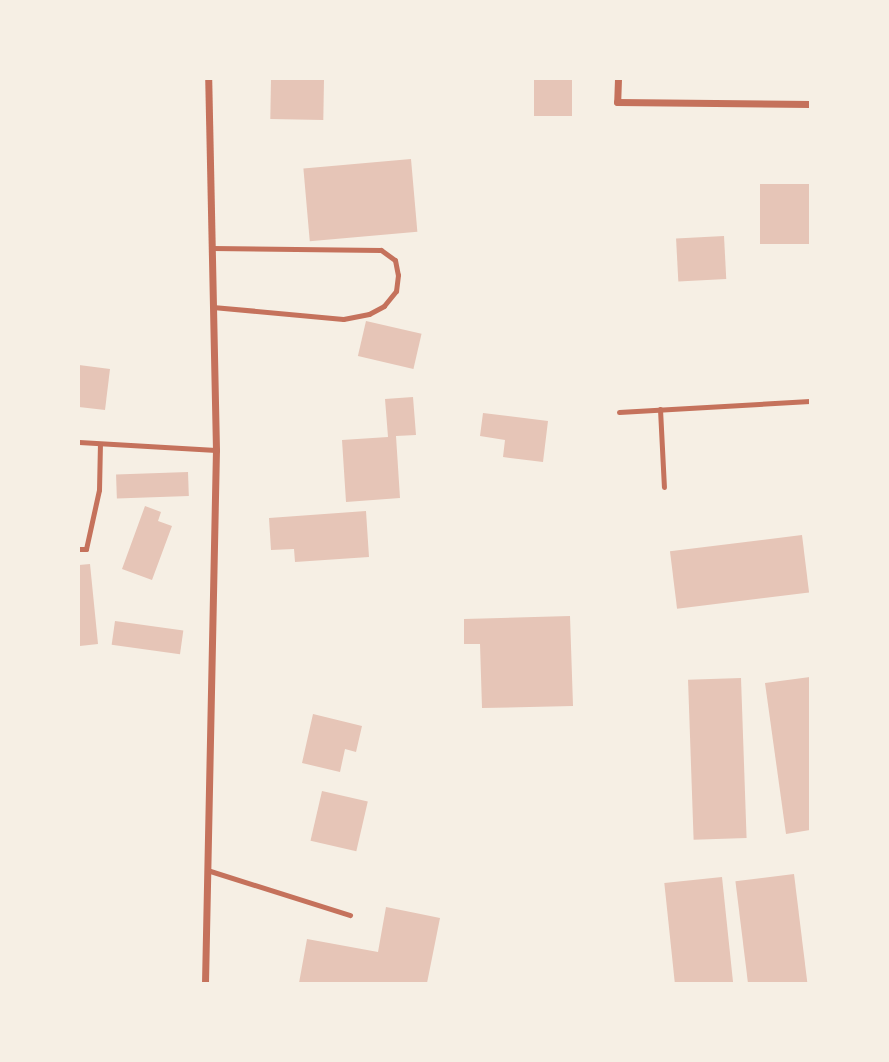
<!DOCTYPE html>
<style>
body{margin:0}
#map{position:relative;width:889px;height:1062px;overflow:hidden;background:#f6efe4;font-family:"Exo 2",sans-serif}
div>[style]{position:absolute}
.building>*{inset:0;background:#e6c5b7;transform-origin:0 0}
.service>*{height:5px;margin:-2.5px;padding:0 2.5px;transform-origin:2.5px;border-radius:2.5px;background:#c5725c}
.minor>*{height:7px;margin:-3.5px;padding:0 3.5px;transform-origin:3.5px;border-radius:3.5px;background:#c5725c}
span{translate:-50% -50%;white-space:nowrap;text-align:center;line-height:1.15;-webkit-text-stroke:7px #f6efe4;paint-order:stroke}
.frame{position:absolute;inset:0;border:80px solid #f6efe4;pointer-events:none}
</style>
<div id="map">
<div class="building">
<i style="left:271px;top:79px;width:53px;height:40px;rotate:1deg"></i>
<i style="left:534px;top:79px;width:38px;height:37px"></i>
<i style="left:411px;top:159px;width:73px;height:108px;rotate:85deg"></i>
<i style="left:810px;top:184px;width:60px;height:50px;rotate:90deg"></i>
<i style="left:724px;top:236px;width:43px;height:48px;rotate:87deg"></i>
<i style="left:366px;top:321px;width:57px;height:36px;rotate:13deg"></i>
<i style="clip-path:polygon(79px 365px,110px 369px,105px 410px,79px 407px)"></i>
<i style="clip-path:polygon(413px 397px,416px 435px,396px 436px,400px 498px,346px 502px,342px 440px,388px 437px,385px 399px)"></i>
<i style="clip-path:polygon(483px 413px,548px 421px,543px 462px,503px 457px,505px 440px,480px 436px)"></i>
<i style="left:188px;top:472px;width:24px;height:72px;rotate:88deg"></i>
<i style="clip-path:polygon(145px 506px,161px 512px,158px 521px,172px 526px,152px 580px,122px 569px)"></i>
<i style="clip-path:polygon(366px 511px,369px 557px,295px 562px,294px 549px,271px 550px,269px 518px)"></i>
<i style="left:802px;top:535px;width:58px;height:133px;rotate:83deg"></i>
<i style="clip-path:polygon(90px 564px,98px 644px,80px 646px,79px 565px)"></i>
<i style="clip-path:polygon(570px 616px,573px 706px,482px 708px,480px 644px,464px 644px,464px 619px)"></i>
<i style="left:115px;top:621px;width:69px;height:24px;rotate:8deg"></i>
<i style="clip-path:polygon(810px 677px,810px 830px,786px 834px,765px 683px)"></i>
<i style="left:741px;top:678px;width:160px;height:53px;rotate:88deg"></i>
<i style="clip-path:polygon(313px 714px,362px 726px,356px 752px,345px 749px,340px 772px,302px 763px)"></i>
<i style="left:322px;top:791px;width:47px;height:51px;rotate:13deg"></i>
<i style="left:794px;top:874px;width:110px;height:59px;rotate:83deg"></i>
<i style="left:722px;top:877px;width:107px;height:58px;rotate:84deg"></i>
<i style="clip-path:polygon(386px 907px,440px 918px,427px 983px,299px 983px,307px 939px,378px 952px)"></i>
</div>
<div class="service">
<i style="left:212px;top:248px;width:169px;rotate:0.7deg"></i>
<i style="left:381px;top:250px;width:17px;rotate:36deg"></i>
<i style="left:395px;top:260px;width:15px;rotate:79deg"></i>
<i style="left:398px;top:275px;width:16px;rotate:97deg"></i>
<i style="left:396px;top:291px;width:19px;rotate:129deg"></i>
<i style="left:384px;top:306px;width:17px;rotate:152deg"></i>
<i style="left:369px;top:314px;width:26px;rotate:169deg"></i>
<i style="left:343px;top:319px;width:131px;rotate:-174.7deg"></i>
<i style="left:660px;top:409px;width:78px;rotate:87.1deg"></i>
<i style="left:619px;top:412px;width:191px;rotate:-3.3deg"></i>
<i style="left:79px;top:442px;width:137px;rotate:3.3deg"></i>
<i style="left:79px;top:549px;width:7px"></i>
<i style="left:86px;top:549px;width:60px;rotate:-77.6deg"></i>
<i style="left:99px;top:490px;width:46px;rotate:-88.8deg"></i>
<i style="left:207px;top:870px;width:150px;rotate:17.5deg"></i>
</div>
<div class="minor">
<i style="left:618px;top:79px;width:23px;rotate:92deg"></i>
<i style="left:617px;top:102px;width:193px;rotate:0.6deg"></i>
<i style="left:205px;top:983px;width:533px;rotate:-88.82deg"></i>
<i style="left:216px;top:450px;width:371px;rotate:-91.2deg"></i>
</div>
<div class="frame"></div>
</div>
